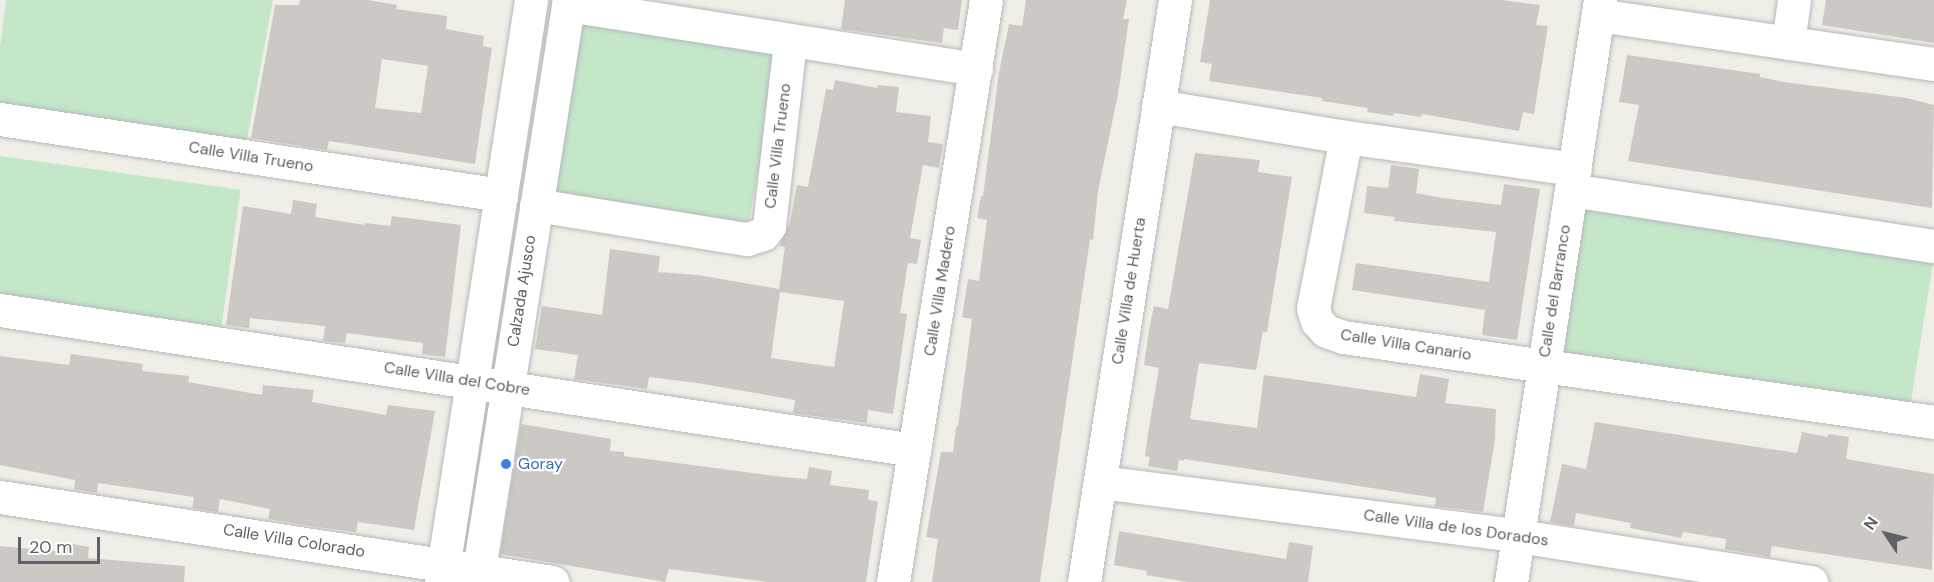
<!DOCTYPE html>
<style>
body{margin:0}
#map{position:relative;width:1934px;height:582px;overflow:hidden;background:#f0efe7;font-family:"DM Sans",sans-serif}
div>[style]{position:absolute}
.green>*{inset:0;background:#c4e6c9;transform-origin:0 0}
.building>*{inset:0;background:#ccc9c4}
.roads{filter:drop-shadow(0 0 2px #b7b8bd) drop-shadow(0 0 2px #b7b8bd)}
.street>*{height:33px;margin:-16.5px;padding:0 16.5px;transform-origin:16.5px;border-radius:16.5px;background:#fff}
.secondary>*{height:33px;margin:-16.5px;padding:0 16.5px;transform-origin:16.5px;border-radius:16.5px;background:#fff}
.dots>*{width:16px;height:16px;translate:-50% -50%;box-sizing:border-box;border:3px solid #fff;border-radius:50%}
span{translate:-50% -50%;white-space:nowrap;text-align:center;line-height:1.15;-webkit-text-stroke:4.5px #fff;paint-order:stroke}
.street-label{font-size:16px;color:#5e6166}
.shop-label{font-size:16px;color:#366cbe}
.left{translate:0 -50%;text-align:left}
.north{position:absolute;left:1856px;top:504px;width:60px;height:60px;-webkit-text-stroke:4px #fff;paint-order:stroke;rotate:305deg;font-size:16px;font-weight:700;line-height:24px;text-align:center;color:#5e6166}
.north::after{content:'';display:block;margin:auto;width:21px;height:27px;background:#5e6166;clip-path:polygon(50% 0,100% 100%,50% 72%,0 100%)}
.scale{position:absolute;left:18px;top:537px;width:82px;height:27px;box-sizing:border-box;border:3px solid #5e6166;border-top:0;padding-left:8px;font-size:18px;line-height:21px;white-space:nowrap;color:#5e6166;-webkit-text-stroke:4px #fff;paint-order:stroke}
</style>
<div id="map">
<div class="green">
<i style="clip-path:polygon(6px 0,273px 0,245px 150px,0 110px,0 47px)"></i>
<i style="left:577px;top:17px;width:205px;height:184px;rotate:10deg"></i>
<i style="left:0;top:156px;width:243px;height:138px;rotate:8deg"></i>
<i style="left:1584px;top:203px;width:354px;height:162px;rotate:9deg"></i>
</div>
<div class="building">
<i style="clip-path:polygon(evenodd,300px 0,368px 0,397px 5px,396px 9px,447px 16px,446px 29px,484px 36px,483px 46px,492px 48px,475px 164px,329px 141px,327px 150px,251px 138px,275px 5px,299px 5px,300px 0,382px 59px,428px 66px,421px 113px,375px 108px,382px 59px)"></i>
<i style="clip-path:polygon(845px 0,962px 0,958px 30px,944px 28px,942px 43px,841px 29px)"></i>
<i style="clip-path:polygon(1026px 0,1127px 0,1123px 19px,1129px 19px,1118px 94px,1098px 191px,1093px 240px,1090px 239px,1040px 582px,932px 582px,938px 539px,926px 537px,941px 452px,953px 452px,956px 427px,958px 427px,972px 319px,962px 317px,968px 279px,979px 281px,987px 220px,977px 218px,981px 196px,983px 196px,999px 72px,1009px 24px,1022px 26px)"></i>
<i style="clip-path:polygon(1210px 0,1502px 0,1540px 5px,1536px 25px,1548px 26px,1534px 114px,1523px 112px,1519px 131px,1422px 114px,1421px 117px,1394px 113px,1393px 116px,1367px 112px,1368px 108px,1322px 101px,1322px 98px,1209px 81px,1212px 64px,1200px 62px)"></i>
<i style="clip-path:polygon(1826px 0,1934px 0,1934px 43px,1822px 25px)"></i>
<i style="clip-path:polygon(1627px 55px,1760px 74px,1760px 77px,1784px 82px,1907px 98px,1934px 105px,1932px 208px,1628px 161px,1639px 105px,1619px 102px)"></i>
<i style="clip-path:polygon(evenodd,835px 80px,877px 88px,878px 85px,899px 87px,896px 112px,931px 116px,928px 142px,943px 144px,939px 168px,923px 165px,910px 238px,921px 240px,917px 264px,908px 263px,900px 313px,907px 314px,893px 414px,868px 410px,867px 423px,793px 413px,795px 400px,697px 383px,649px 377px,647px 389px,574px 379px,578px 355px,535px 349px,542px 306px,602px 315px,610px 249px,660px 256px,658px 272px,698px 275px,779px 289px,785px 247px,780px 246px,781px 241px,790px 223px,797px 185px,808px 187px,826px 89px,833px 90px,835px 80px,780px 292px,844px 301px,834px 367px,771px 358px,780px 292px)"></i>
<i style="clip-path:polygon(1195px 153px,1260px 160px,1258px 172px,1292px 177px,1267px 332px,1263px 332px,1256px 370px,1199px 363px,1190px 419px,1257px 428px,1264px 375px,1416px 397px,1420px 374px,1449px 379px,1445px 403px,1496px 409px,1495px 440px,1483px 512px,1435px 506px,1436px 498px,1184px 459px,1184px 461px,1179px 460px,1177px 471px,1148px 466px,1150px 457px,1145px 456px,1147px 440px,1159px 368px,1144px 365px,1149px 330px,1154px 306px,1168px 309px)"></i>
<i style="clip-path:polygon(1391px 165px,1419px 169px,1416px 193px,1443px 198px,1501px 205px,1504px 184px,1540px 189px,1517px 340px,1482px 335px,1485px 310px,1352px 290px,1356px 263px,1489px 282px,1496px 232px,1394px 221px,1395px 217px,1364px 213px,1367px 186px,1388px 188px)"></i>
<i style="clip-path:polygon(293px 200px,317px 204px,315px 217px,365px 225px,365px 223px,390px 226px,392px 216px,461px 225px,445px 357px,422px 354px,423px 343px,347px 333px,345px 343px,323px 341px,325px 326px,250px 318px,249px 328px,226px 325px,243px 206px,291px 214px)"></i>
<i style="clip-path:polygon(71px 354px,143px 364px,142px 371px,189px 376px,188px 382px,262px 395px,263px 385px,314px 390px,312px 402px,386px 415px,388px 405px,435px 411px,414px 530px,358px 522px,356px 532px,311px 526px,268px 519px,270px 509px,220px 499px,218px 512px,192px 508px,194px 497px,98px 483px,97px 493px,74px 489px,75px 480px,0 465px,0 356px,69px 365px)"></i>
<i style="clip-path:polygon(1595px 422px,1797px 453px,1802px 432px,1828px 437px,1828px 434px,1849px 437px,1846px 459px,1934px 474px,1932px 570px,1772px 546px,1770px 557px,1725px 549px,1726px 539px,1683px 532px,1681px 538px,1630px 528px,1631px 523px,1576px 513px,1574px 526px,1550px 522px,1562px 464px,1586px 469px)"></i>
<i style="clip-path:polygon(521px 424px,611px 439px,610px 451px,624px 452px,624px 456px,783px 477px,807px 479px,809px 467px,832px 471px,830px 485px,869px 490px,868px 500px,878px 501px,866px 582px,767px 582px,669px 569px,665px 582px,500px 554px)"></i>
<i style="clip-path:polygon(1119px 531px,1286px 559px,1289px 542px,1313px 546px,1308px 582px,1188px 582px,1146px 575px,1147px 571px,1114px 565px)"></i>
<i style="clip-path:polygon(67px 543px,89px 547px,88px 558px,185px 566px,184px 582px,0 582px,0 546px,65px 552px)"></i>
</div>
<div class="roads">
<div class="street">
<i style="left:568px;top:5px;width:413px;rotate:8.9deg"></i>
<i style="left:1598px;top:15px;width:340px;rotate:8.3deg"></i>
<i style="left:1788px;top:43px;width:43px;rotate:-82.1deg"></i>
<i style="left:1158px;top:106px;width:191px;rotate:9.4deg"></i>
<i style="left:1346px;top:137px;width:231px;rotate:8deg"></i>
<i style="left:0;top:119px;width:507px;rotate:8.63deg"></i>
<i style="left:1346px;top:137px;width:174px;rotate:100.9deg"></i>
<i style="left:1313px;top:308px;width:14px;rotate:73deg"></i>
<i style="left:1317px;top:321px;width:13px;rotate:48deg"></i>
<i style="left:1326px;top:331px;width:18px;rotate:19deg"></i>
<i style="left:1343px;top:337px;width:597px;rotate:8.18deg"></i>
<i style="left:1571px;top:190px;width:367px;rotate:8.8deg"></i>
<i style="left:536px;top:205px;width:214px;rotate:9.2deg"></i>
<i style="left:747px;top:239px;width:17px;rotate:-17deg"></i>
<i style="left:763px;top:234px;width:10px;rotate:-53deg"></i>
<i style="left:769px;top:226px;width:185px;rotate:-83.5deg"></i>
<i style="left:0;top:310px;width:925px;rotate:8.71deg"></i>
<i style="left:1100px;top:482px;width:422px;rotate:7.3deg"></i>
<i style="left:1519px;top:536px;width:296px;rotate:9deg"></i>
<i style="left:0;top:497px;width:559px;rotate:8.75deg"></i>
<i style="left:893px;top:582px;width:589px;rotate:-80.92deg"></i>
<i style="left:1084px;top:582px;width:589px;rotate:-81.11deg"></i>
<i style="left:1511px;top:582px;width:589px;rotate:-81.31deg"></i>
</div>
<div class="secondary">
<i style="left:441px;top:582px;width:589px;rotate:-81.21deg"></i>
<i style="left:477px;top:582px;width:589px;rotate:-81.02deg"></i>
</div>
</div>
<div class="dots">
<i style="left:506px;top:464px;background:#3f7fe0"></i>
</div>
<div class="street-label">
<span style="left:778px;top:146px;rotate:-83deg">Calle Villa Trueno</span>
<span style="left:251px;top:157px;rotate:9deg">Calle Villa Trueno</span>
<span style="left:522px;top:291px;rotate:-81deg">Calzada Ajusco</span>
<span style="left:940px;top:291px;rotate:-81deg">Calle Villa Madero</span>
<span style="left:1129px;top:291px;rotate:-81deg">Calle Villa de Huerta</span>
<span style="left:1555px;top:291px;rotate:-81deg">Calle del Barranco</span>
<span style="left:1406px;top:345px;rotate:9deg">Calle Villa Canario</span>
<span style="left:457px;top:379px;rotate:9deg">Calle Villa del Cobre</span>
<span style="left:1456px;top:528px;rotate:8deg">Calle Villa de los Dorados</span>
<span style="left:294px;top:541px;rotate:9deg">Calle Villa Colorado</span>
</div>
<div class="shop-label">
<span class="left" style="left:518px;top:464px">Goray</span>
</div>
<div class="north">N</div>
<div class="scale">20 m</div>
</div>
